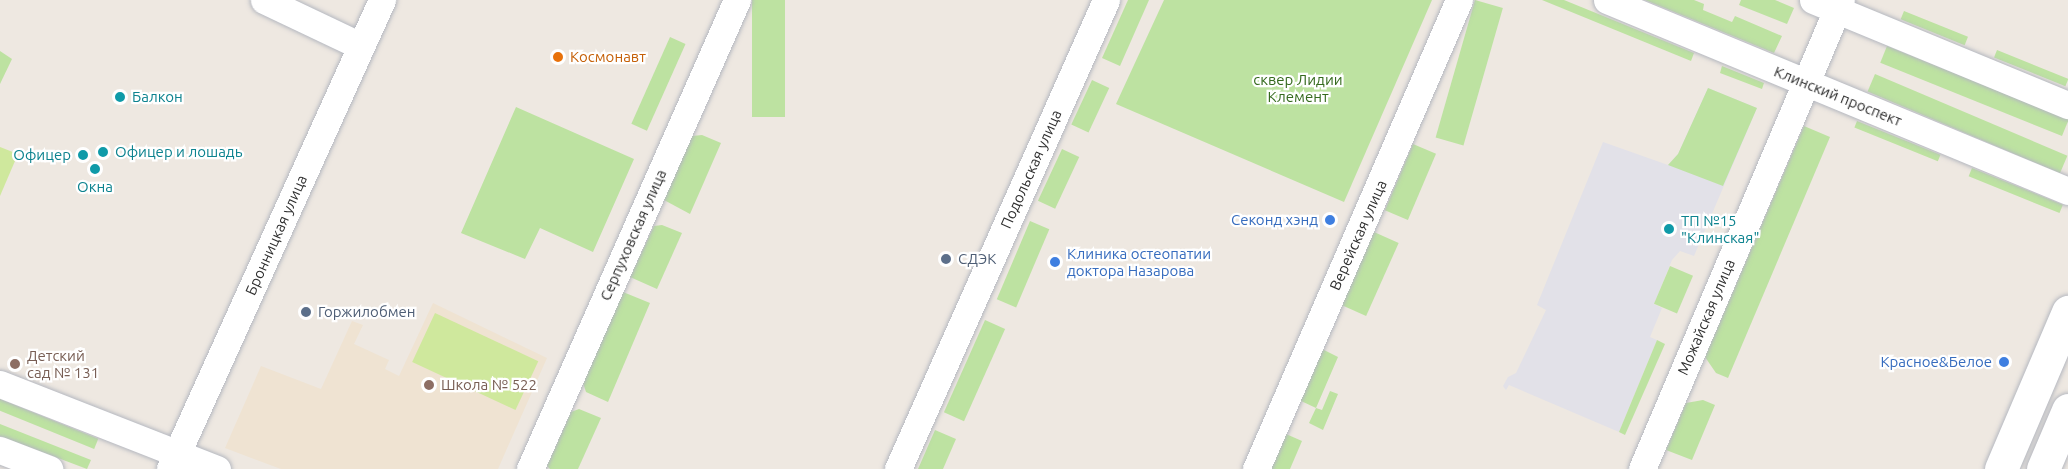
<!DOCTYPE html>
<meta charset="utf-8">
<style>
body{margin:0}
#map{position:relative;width:2068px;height:469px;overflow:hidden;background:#eee8e1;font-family:Ubuntu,sans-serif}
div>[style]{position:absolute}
.industrial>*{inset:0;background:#e2e1e8}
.education>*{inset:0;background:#efe3d2}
.green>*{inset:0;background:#bde2a1;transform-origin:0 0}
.pitch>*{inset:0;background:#cfe89d;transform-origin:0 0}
.roads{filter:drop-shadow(0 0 2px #b5b8c0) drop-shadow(0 0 2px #b5b8c0)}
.street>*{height:27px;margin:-13.5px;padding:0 13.5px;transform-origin:13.5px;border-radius:13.5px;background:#fff}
.secondary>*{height:33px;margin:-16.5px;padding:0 16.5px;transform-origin:16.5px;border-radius:16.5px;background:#fff}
.dots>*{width:16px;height:16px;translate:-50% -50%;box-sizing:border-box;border:3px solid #fff;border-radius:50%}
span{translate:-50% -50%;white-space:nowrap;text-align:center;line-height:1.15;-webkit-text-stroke:4.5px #fff;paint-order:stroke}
.food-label{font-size:15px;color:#c56008}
.left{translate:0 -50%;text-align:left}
.park-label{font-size:15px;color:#356a1e}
.street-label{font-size:15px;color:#2e2e2e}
.culture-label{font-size:15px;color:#0d838f}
.right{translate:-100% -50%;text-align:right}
.shop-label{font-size:15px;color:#366cbe}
.service-label{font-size:15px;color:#4e5e75}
.education-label{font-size:15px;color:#785e54}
</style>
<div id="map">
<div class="industrial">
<i style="clip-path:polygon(1708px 88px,1757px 108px,1694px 256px,1680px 251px,1672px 260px,1654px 304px,1662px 308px,1650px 337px,1657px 340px,1619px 432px,1509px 385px,1506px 390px,1503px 386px,1508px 377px,1516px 373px,1546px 310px,1537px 305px,1603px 142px,1668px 165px,1678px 154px)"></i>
</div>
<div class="education">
<i style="clip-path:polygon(433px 303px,547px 358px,498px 469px,281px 469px,225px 448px,261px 366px,321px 389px,352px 321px,363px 325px,354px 344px,389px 360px,385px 369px,399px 376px)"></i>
</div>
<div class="green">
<i style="left:752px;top:0;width:33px;height:117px"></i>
<i style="clip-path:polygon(1128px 0,1149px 0,1120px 66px,1102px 58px)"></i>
<i style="clip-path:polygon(1164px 0,1432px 0,1344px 202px,1116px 104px)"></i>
<i style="left:1475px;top:0;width:29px;height:143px;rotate:16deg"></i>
<i style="clip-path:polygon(1542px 0,1564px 0,1694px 53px,1691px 61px)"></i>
<i style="clip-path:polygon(1645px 0,1694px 0,1704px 4px,1703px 10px,1732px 22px,1735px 16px,1782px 36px,1774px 53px)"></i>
<i style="clip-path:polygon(1741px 0,1775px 0,1794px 8px,1787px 24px,1739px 5px)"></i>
<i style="left:1904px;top:11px;width:69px;height:9px;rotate:22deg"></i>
<i style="left:670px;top:37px;width:17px;height:95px;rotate:24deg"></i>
<i style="left:1887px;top:46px;width:196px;height:18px;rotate:22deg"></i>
<i style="left:1997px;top:50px;width:77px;height:8px;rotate:22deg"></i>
<i style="clip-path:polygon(0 51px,12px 59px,0 84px)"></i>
<i style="clip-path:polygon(1722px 66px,1764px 83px,1762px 89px,1720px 73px)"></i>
<i style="left:1875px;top:74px;width:209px;height:19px;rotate:23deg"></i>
<i style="left:1092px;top:80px;width:19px;height:49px;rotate:25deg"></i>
<i style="clip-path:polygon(1708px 88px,1757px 108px,1723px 186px,1668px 165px,1678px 154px)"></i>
<i style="clip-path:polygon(516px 107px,634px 159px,593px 252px,540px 228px,525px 259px,461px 233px)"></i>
<i style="left:1857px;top:121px;width:90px;height:7px;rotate:22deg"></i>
<i style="clip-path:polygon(1804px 126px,1830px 137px,1728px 378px,1716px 373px,1705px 357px)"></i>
<i style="clip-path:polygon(702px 135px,721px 143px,690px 214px,664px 200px,692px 136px)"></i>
<i style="left:1413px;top:144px;width:25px;height:72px;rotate:23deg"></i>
<i style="left:1062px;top:149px;width:19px;height:57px;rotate:25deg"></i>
<i style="left:1972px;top:168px;width:98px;height:9px;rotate:22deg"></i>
<i style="left:1030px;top:221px;width:21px;height:85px;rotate:23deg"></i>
<i style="clip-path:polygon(662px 225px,682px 233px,657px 289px,630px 277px,654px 226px)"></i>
<i style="left:1374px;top:232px;width:27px;height:80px;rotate:24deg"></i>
<i style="left:1670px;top:266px;width:25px;height:41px;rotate:23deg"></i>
<i style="clip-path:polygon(623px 292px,650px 303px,608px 402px,586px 392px,583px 383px)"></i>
<i style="left:985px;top:320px;width:22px;height:101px;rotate:24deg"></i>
<i style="clip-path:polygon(1657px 340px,1665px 344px,1625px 435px,1619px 432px)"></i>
<i style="clip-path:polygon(1322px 349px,1338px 357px,1316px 408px,1322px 410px,1330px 391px,1338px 394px,1323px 430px,1309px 423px,1316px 408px,1299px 400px)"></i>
<i style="left:0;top:399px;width:106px;height:11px;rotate:22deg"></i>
<i style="clip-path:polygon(1703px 400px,1715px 405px,1692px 460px,1666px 450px,1686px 403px)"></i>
<i style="clip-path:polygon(579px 409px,601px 418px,578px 469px,550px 469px,547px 466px,571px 412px)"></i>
<i style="clip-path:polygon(0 424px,91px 460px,87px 469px,0 436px)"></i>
<i style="clip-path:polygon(935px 430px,956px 439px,943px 469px,918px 469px)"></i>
<i style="clip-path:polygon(1286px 434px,1302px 441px,1290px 469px,1271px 469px)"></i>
</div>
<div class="pitch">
<i style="clip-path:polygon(0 147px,18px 154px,0 196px)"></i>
<i style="left:435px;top:313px;width:114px;height:54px;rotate:25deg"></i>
</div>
<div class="roads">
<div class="street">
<i style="left:264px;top:0;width:107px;rotate:25.4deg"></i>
<i style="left:1607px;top:0;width:499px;rotate:22.5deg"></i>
<i style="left:1813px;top:0;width:276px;rotate:22.4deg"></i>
<i style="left:0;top:384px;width:233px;rotate:21.4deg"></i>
<i style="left:0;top:450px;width:53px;rotate:21.2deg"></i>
<i style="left:170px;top:469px;width:515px;rotate:-65.68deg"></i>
<i style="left:530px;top:469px;width:513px;rotate:-66.19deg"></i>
<i style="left:898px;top:469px;width:513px;rotate:-66.08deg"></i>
<i style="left:1256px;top:469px;width:511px;rotate:-66.6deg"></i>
<i style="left:1642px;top:469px;width:509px;rotate:-67.01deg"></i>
</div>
<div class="secondary">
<i style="left:2001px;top:469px;width:171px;rotate:-66.9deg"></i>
<i style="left:2043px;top:469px;width:64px;rotate:-67deg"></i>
</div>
</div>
<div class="dots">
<i style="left:558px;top:57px;background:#e8710a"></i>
<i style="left:120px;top:97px;background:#0f9aa8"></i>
<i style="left:103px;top:152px;background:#0f9aa8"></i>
<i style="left:83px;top:155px;background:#0f9aa8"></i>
<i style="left:95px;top:169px;background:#0f9aa8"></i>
<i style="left:1330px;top:220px;background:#3f7fe0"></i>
<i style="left:1669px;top:229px;background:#0f9aa8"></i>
<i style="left:946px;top:259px;background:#5c6f8a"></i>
<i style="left:1055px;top:262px;background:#3f7fe0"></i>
<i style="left:306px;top:312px;background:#5c6f8a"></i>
<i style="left:2004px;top:362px;background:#3f7fe0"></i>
<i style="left:15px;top:364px;background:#8d6e63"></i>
<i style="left:429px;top:385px;background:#8d6e63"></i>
</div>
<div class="food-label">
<span class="left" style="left:570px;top:57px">Космонавт</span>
</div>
<div class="park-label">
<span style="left:1298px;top:88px">сквер Лидии<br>Клемент</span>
</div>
<div class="street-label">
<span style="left:1838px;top:96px;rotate:22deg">Клинский проспект</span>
<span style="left:1031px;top:169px;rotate:-66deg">Подольская улица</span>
<span style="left:276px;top:235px;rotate:-66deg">Бронницкая улица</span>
<span style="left:633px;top:235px;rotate:-66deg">Серпуховская улица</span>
<span style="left:1358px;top:235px;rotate:-66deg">Верейская улица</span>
<span style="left:1706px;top:317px;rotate:-67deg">Можайская улица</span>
</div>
<div class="culture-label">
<span class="left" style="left:132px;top:97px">Балкон</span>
<span class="left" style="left:115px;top:152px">Офицер и лошадь</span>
<span class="right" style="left:71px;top:155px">Офицер</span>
<span style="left:95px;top:187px">Окна</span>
<span class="left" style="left:1681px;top:229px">ТП №15<br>"Клинская"</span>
</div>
<div class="shop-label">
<span class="right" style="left:1318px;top:220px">Секонд хэнд</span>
<span class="left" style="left:1067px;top:262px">Клиника остеопатии<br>доктора Назарова</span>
<span class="right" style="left:1992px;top:362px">Красное&amp;Белое</span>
</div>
<div class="service-label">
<span class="left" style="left:958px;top:259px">СДЭК</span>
<span class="left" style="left:318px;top:312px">Горжилобмен</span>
</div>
<div class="education-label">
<span class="left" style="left:27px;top:364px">Детский<br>сад № 131</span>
<span class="left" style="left:441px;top:385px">Школа № 522</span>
</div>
</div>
